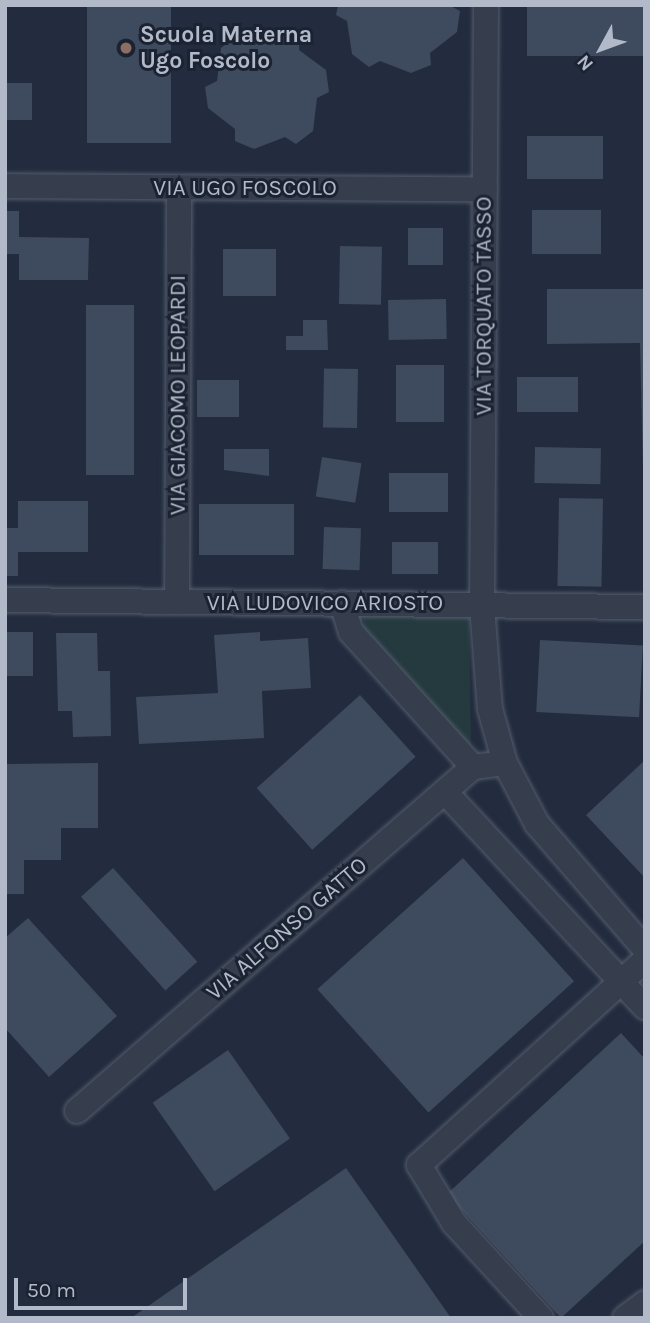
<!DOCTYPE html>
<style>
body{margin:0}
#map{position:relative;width:650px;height:1323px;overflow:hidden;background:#222c3e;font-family:Karla,sans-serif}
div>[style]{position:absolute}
.green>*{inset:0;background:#243a3f}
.building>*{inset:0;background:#3e4a5d;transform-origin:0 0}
.roads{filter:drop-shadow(0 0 2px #545c6c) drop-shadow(0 0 2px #545c6c)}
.minor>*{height:24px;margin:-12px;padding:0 12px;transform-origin:12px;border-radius:12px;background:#363e4e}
.dots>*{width:19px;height:19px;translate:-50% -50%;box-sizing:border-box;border:4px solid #1b2333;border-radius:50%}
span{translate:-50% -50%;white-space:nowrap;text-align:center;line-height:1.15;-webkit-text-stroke:6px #1b2333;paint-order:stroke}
.poi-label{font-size:23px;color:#b2b9c9;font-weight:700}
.left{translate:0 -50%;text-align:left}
.street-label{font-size:23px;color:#b2b9c9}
.frame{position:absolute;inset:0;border:7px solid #b2b9c9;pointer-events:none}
.north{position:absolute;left:566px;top:14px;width:70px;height:70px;-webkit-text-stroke:5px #1b2333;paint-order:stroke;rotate:229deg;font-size:19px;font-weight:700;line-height:28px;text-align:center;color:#b2b9c9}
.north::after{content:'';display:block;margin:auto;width:24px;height:32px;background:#b2b9c9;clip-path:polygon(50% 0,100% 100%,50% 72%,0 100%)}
.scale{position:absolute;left:14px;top:1278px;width:173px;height:32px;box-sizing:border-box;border:4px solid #b2b9c9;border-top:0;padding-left:9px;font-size:21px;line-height:24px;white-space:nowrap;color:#b2b9c9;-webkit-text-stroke:5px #1b2333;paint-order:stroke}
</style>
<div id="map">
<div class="green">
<i style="clip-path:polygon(364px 613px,469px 615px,471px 747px,364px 629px)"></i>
</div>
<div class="building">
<i style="left:87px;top:5px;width:84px;height:138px"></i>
<i style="clip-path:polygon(338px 5px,449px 5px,460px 11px,457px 32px,430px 53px,431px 65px,411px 73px,380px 61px,369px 67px,352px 54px,347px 21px,336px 15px)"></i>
<i style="left:527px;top:5px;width:118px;height:51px"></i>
<i style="clip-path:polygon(280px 29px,300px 37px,299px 50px,326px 70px,329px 92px,317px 98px,313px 131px,296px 144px,285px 137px,254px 149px,235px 141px,235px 129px,208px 108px,205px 87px,217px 81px,221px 48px,238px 35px,249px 42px)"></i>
<i style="left:5px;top:83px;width:27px;height:37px"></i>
<i style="left:527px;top:136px;width:76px;height:43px"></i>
<i style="left:532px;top:210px;width:69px;height:44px"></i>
<i style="clip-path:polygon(5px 211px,19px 211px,19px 237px,89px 238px,88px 280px,19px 280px,19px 254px,5px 254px)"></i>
<i style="left:443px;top:228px;width:37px;height:35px;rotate:90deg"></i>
<i style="left:340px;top:246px;width:42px;height:58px;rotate:1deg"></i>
<i style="left:223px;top:249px;width:53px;height:47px"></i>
<i style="clip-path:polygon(547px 289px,645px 289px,645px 553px,640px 343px,547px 344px)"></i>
<i style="left:446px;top:299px;width:40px;height:58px;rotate:89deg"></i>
<i style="left:86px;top:305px;width:48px;height:170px"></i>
<i style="clip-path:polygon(303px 320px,327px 320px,328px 350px,286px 350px,286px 336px,303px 336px)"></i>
<i style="left:396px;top:365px;width:48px;height:57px"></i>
<i style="left:358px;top:369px;width:59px;height:34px;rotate:91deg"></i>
<i style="left:517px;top:377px;width:61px;height:35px"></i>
<i style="left:197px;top:380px;width:42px;height:37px"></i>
<i style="left:535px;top:447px;width:66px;height:36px;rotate:1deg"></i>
<i style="clip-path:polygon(224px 449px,269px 449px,269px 476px,224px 470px)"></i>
<i style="left:322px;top:457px;width:40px;height:40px;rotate:9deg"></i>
<i style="left:389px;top:473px;width:59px;height:39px"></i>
<i style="left:559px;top:498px;width:44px;height:88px;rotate:1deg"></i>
<i style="clip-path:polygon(18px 501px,88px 501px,88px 552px,18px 552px,18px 576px,5px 576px,5px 528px,18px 528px)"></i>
<i style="left:199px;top:504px;width:95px;height:51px"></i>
<i style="left:324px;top:527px;width:37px;height:42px;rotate:2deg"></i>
<i style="left:392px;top:542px;width:46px;height:32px"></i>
<i style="left:5px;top:632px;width:28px;height:44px"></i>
<i style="clip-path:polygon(260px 632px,260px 641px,308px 638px,311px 688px,262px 691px,264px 738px,139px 744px,136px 697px,218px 693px,214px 635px)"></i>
<i style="clip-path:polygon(56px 633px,97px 633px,98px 671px,110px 671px,111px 736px,73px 737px,72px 711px,58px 711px)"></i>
<i style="left:540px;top:640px;width:103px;height:72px;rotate:3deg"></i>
<i style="left:360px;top:695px;width:83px;height:139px;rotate:48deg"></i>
<i style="clip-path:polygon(645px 760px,645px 878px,586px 815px)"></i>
<i style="clip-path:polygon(98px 763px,98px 828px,61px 828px,61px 860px,24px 860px,24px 894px,5px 894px,5px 764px)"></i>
<i style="left:463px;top:858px;width:166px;height:196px;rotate:48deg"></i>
<i style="left:113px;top:868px;width:126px;height:43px;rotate:48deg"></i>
<i style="clip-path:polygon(28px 918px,117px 1016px,49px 1077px,5px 1028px,5px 938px)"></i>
<i style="clip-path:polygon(621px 1033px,645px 1059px,645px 1241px,561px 1318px,447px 1194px)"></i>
<i style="left:228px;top:1050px;width:108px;height:92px;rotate:55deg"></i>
<i style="clip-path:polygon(346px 1168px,451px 1318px,131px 1318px)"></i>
</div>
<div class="roads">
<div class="minor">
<i style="left:486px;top:5px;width:601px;rotate:90.38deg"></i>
<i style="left:482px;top:606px;width:103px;rotate:85.6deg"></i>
<i style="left:490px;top:709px;width:56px;rotate:74.5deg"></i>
<i style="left:505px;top:763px;width:69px;rotate:62.3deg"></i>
<i style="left:537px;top:824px;width:165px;rotate:49.2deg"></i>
<i style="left:5px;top:186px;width:480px;rotate:0.4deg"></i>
<i style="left:5px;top:600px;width:640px;rotate:0.63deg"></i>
<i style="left:177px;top:601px;width:413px;rotate:-89.7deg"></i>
<i style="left:342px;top:603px;width:30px;rotate:73deg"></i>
<i style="left:351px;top:632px;width:182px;rotate:47.9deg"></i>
<i style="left:445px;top:792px;width:294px;rotate:47.1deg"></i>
<i style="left:77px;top:1111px;width:525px;rotate:-40.98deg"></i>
<i style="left:473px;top:767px;width:32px;rotate:-7deg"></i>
<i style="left:541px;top:1318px;width:129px;rotate:-132.5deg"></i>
<i style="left:454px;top:1223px;width:68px;rotate:-121.1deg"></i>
<i style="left:419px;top:1165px;width:305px;rotate:-42.2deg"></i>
<i style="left:625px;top:1318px;width:25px;rotate:-37deg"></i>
</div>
</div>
<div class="dots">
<i style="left:126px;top:48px;background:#8d6e63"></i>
</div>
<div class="poi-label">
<span class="left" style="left:140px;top:48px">Scuola Materna<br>Ugo Foscolo</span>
</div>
<div class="street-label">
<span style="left:245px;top:188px">VIA UGO FOSCOLO</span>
<span style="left:484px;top:306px;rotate:-90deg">VIA TORQUATO TASSO</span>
<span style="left:178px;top:395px;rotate:-90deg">VIA GIACOMO LEOPARDI</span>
<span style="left:325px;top:603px">VIA LUDOVICO ARIOSTO</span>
<span style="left:287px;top:929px;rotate:-41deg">VIA ALFONSO GATTO</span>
</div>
<div class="frame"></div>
<div class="north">N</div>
<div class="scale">50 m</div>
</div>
